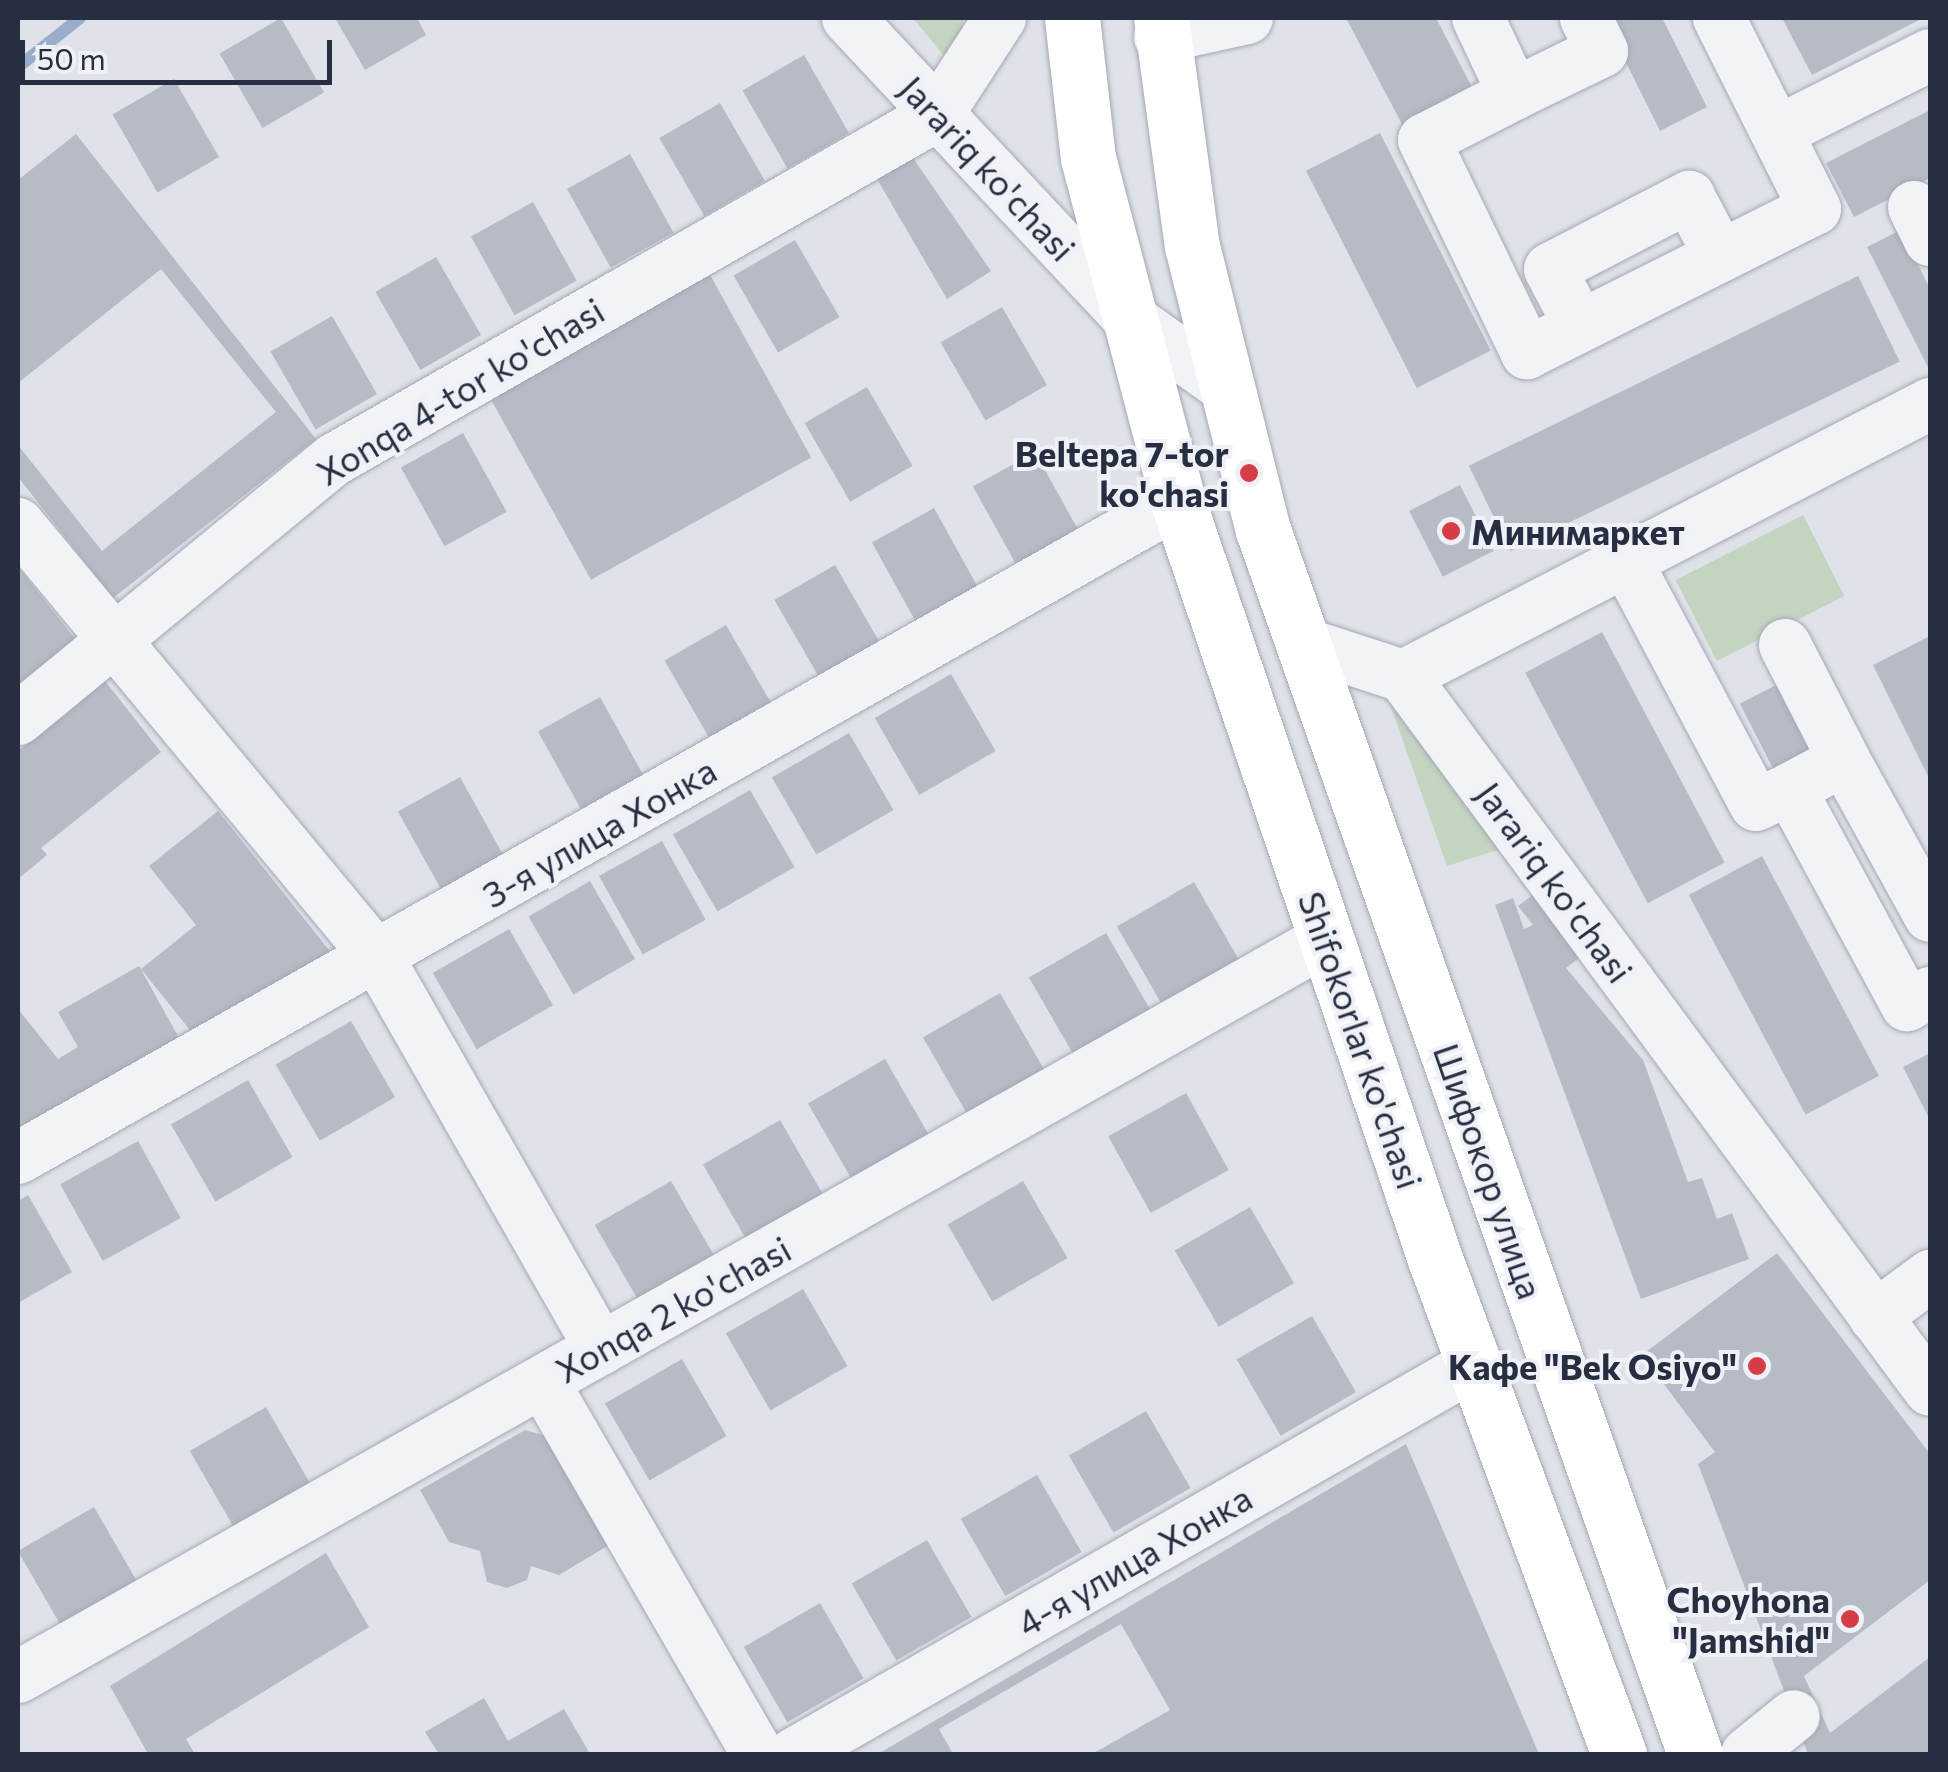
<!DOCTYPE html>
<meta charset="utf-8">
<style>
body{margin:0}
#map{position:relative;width:1948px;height:1772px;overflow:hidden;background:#dfe2e9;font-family:Commissioner,sans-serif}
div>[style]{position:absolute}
.green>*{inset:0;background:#c3d4c0;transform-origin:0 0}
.stream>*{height:12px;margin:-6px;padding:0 6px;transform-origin:6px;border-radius:6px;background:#98accb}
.building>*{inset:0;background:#b6bbc6;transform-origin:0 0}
.roads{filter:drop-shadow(0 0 2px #a4a8b3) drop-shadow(0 0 2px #a4a8b3)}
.minor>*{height:52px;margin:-26px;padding:0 26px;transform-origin:26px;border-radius:26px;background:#f2f3f7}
.major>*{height:55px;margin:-27.5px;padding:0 27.5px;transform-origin:27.5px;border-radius:27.5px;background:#fff}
.dots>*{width:28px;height:28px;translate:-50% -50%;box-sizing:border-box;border:5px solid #eff1f7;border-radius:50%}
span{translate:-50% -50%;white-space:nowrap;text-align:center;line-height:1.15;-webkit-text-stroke:8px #eff1f7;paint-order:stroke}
.street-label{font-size:35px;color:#272e41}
.poi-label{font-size:35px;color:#272e41;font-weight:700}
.right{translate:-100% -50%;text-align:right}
.left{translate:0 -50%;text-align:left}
.frame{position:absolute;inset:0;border:20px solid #272e41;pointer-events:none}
.scale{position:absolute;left:20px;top:40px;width:312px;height:45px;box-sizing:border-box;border:5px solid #272e41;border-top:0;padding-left:12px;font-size:30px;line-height:35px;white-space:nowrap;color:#272e41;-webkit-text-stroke:8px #eff1f7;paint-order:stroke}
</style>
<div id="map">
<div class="green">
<i style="clip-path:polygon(913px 18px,964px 18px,955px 68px,954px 68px)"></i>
<i style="left:1803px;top:515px;width:91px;height:143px;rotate:63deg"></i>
<i style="clip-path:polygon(1390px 704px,1501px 849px,1447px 866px)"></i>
</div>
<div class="stream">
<i style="left:18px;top:67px;width:79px;rotate:-38.3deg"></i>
</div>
<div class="building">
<i style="left:281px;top:18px;width:86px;height:71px;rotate:60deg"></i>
<i style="clip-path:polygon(335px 18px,417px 18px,426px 35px,365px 70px)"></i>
<i style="clip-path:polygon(1346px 18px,1436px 18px,1473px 89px,1403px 126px)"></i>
<i style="clip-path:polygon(1604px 18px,1662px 18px,1707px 107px,1660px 131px)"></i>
<i style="clip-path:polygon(1782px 18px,1923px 18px,1812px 75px)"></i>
<i style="left:804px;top:55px;width:90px;height:71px;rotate:60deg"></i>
<i style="left:174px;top:79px;width:90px;height:71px;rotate:60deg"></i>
<i style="left:720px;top:103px;width:90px;height:70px;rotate:60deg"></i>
<i style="clip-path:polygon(1930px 110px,1930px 178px,1854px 217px,1826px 163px)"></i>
<i style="left:1380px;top:133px;width:244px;height:83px;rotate:63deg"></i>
<i style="clip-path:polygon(76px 134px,316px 439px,113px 598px,18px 477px,18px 445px,102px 551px,276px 412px,161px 269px,18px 383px,18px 180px)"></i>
<i style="left:630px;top:154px;width:90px;height:72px;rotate:61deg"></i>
<i style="clip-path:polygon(913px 158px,991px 271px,947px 299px,877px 179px)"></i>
<i style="left:533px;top:202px;width:90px;height:71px;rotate:61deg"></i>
<i style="clip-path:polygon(1901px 230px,1930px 289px,1930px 371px,1867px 247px)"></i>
<i style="left:795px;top:240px;width:89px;height:71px;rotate:60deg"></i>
<i style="left:436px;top:257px;width:90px;height:70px;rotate:60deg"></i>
<i style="left:709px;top:273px;width:211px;height:252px;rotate:61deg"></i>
<i style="left:1858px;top:276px;width:95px;height:433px;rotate:64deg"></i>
<i style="left:1002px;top:307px;width:90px;height:71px;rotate:60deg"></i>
<i style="left:332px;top:316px;width:90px;height:71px;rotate:60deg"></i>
<i style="left:867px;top:387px;width:91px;height:72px;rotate:60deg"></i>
<i style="left:463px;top:433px;width:90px;height:71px;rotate:61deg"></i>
<i style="left:1035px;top:452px;width:90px;height:71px;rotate:61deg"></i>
<i style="left:1460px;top:485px;width:74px;height:57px;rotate:63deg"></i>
<i style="left:934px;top:508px;width:90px;height:71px;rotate:61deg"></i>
<i style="left:835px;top:565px;width:89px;height:70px;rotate:60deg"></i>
<i style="clip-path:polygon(18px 567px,75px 639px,18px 685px)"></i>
<i style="left:726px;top:625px;width:89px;height:71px;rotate:60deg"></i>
<i style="left:1602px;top:632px;width:261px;height:87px;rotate:62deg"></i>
<i style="clip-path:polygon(1930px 636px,1930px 780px,1873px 665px)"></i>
<i style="left:951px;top:674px;width:89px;height:88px;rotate:60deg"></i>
<i style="left:1788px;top:679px;width:76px;height:54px;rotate:63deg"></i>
<i style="clip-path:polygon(105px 681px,161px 752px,41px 848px,47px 855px,18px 879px,18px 751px)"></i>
<i style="left:600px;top:697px;width:90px;height:71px;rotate:61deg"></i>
<i style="left:849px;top:733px;width:89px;height:89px;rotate:60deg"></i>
<i style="left:460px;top:777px;width:90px;height:71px;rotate:61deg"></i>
<i style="left:750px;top:790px;width:89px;height:89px;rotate:60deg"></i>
<i style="clip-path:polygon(218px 811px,333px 955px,198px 1040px,141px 969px,196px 925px,149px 866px)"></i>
<i style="left:662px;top:841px;width:90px;height:72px;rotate:61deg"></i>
<i style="left:1762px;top:856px;width:249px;height:83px;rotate:62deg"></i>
<i style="left:590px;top:881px;width:90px;height:71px;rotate:60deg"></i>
<i style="left:1194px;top:882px;width:89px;height:89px;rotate:60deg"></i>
<i style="clip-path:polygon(1534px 894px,1582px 956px,1566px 968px,1643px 1060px,1688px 1182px,1702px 1178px,1717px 1219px,1732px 1213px,1749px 1259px,1641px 1299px,1495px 905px,1513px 898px,1524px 929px,1533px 925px,1518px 906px)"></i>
<i style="left:509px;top:929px;width:88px;height:88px;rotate:60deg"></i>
<i style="left:1106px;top:933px;width:89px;height:89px;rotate:60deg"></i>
<i style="clip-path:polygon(139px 966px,183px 1045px,18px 1138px,18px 1009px,58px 1059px,78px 1047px,58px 1012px)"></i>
<i style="left:1000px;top:993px;width:89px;height:89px;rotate:60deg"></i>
<i style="left:351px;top:1021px;width:88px;height:87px;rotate:60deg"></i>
<i style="clip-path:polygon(1930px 1053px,1930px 1120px,1903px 1067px)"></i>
<i style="left:885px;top:1059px;width:89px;height:89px;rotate:60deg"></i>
<i style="left:248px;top:1080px;width:89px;height:89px;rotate:60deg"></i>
<i style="left:1186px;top:1093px;width:88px;height:89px;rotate:61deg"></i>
<i style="left:780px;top:1120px;width:89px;height:89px;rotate:60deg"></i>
<i style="left:138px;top:1141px;width:88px;height:89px;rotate:61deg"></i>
<i style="left:671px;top:1181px;width:89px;height:88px;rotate:60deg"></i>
<i style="left:1023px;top:1181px;width:89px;height:87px;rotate:60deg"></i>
<i style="clip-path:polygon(28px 1195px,72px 1272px,18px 1303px,18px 1201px)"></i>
<i style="left:1250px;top:1207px;width:88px;height:87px;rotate:60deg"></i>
<i style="clip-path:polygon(1777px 1253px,1930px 1454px,1930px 1580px,1804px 1676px,1830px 1733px,1930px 1657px,1930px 1754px,1808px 1754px,1698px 1464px,1715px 1452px,1642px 1355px)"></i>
<i style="left:803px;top:1289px;width:89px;height:89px;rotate:60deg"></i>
<i style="left:1312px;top:1316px;width:88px;height:87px;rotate:60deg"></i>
<i style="left:682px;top:1359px;width:89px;height:89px;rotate:60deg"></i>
<i style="left:266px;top:1407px;width:89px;height:88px;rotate:60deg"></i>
<i style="left:1146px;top:1411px;width:89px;height:89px;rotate:60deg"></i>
<i style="clip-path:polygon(525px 1430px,556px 1439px,614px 1542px,559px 1575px,531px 1566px,527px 1580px,507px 1588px,487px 1582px,480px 1551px,449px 1542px,420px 1490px)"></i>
<i style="clip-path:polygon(1406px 1444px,1539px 1754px,1092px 1754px,1170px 1710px,1121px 1624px,939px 1729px,953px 1754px,878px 1754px)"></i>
<i style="left:1037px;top:1475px;width:89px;height:88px;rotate:60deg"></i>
<i style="left:94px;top:1507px;width:89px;height:88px;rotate:60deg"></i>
<i style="left:927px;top:1540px;width:89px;height:87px;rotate:60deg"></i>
<i style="clip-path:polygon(326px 1553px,369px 1627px,186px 1739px,195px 1754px,148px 1754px,110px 1686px)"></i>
<i style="left:820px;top:1603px;width:87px;height:88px;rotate:60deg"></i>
<i style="clip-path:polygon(484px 1698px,508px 1741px,564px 1709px,590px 1754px,439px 1754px,425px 1732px)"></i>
</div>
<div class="roads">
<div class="minor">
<i style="left:848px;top:18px;width:410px;rotate:46.9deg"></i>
<i style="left:1128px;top:317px;width:117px;rotate:35.6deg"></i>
<i style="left:1478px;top:18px;width:84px;rotate:64.7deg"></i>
<i style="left:1514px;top:94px;width:101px;rotate:152.9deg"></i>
<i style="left:1424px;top:140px;width:237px;rotate:64.2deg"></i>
<i style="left:1527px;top:353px;width:322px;rotate:-26.6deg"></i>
<i style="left:1815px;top:209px;width:214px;rotate:-116.7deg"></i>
<i style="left:1160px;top:37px;width:89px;rotate:-12.3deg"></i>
<i style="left:1514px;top:94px;width:98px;rotate:-26deg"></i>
<i style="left:1602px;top:51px;width:37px;rotate:-116deg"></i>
<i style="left:1777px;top:132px;width:171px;rotate:-26.7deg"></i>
<i style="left:1914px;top:207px;width:37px;rotate:64deg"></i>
<i style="left:1580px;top:326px;width:64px;rotate:-117.8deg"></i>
<i style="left:1550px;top:269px;width:157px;rotate:-27.4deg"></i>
<i style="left:1689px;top:197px;width:67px;rotate:62.3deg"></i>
<i style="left:18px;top:524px;width:564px;rotate:50.32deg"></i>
<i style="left:378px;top:958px;width:450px;rotate:60.3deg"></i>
<i style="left:1626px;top:561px;width:276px;rotate:62deg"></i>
<i style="left:1756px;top:805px;width:38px;rotate:-25deg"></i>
<i style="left:1790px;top:789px;width:246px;rotate:61.6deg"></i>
<i style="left:1907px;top:1005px;width:26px;rotate:-28deg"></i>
<i style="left:1302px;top:643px;width:106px;rotate:18.1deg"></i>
<i style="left:1403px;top:676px;width:887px;rotate:53.57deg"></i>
<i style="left:1785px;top:645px;width:129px;rotate:62.8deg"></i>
<i style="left:1403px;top:676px;width:593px;rotate:-27.3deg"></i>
<i style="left:18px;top:719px;width:410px;rotate:-39.4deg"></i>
<i style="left:335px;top:459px;width:693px;rotate:-29.74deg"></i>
<i style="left:937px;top:115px;width:116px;rotate:-57deg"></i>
<i style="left:1790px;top:789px;width:61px;rotate:-28.2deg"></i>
<i style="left:1844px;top:760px;width:178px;rotate:61.1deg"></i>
<i style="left:18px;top:1158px;width:1333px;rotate:-29.49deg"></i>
<i style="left:1875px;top:1317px;width:69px;rotate:-36.7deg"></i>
<i style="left:543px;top:1382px;width:430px;rotate:60deg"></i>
<i style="left:18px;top:1677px;width:1503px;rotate:-29.41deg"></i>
<i style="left:794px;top:1754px;width:783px;rotate:-29.81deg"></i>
<i style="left:1747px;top:1754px;width:60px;rotate:-39deg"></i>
</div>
<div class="major">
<i style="left:1072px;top:18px;width:141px;rotate:83.5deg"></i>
<i style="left:1088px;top:158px;width:356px;rotate:75.3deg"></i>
<i style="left:1178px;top:502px;width:799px;rotate:71.25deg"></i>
<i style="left:1435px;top:1259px;width:528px;rotate:69.61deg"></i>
<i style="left:1161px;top:18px;width:230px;rotate:82.3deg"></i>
<i style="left:1192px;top:246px;width:293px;rotate:76deg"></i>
<i style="left:1263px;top:530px;width:1298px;rotate:70.56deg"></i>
</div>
</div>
<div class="dots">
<i style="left:1249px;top:473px;background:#d63d46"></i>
<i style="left:1451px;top:531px;background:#d63d46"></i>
<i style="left:1757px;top:1366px;background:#d63d46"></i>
<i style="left:1850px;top:1619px;background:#d63d46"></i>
</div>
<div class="street-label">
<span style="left:988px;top:168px;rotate:47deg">Jarariq ko'chasi</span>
<span style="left:460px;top:391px;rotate:-31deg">Xonqa 4-tor ko'chasi</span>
<span style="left:599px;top:832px;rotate:-30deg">3-я улица Хонка</span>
<span style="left:1555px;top:882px;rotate:54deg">Jarariq ko'chasi</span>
<span style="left:1361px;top:1040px;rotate:71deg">Shifokorlar ko'chasi</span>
<span style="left:1489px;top:1171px;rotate:71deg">Шифокор улица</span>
<span style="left:673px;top:1309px;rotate:-29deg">Xonqa 2 ko'chasi</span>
<span style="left:1134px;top:1560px;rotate:-30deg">4-я улица Хонка</span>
</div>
<div class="poi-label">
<span class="right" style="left:1229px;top:473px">Beltepa 7-tor<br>ko'chasi</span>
<span class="left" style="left:1471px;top:531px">Минимаркет</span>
<span class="right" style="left:1737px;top:1366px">Кафе "Bek Osiyo"</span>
<span class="right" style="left:1830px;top:1619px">Choyhona<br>"Jamshid"</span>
</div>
<div class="frame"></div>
<div class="scale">50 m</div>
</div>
